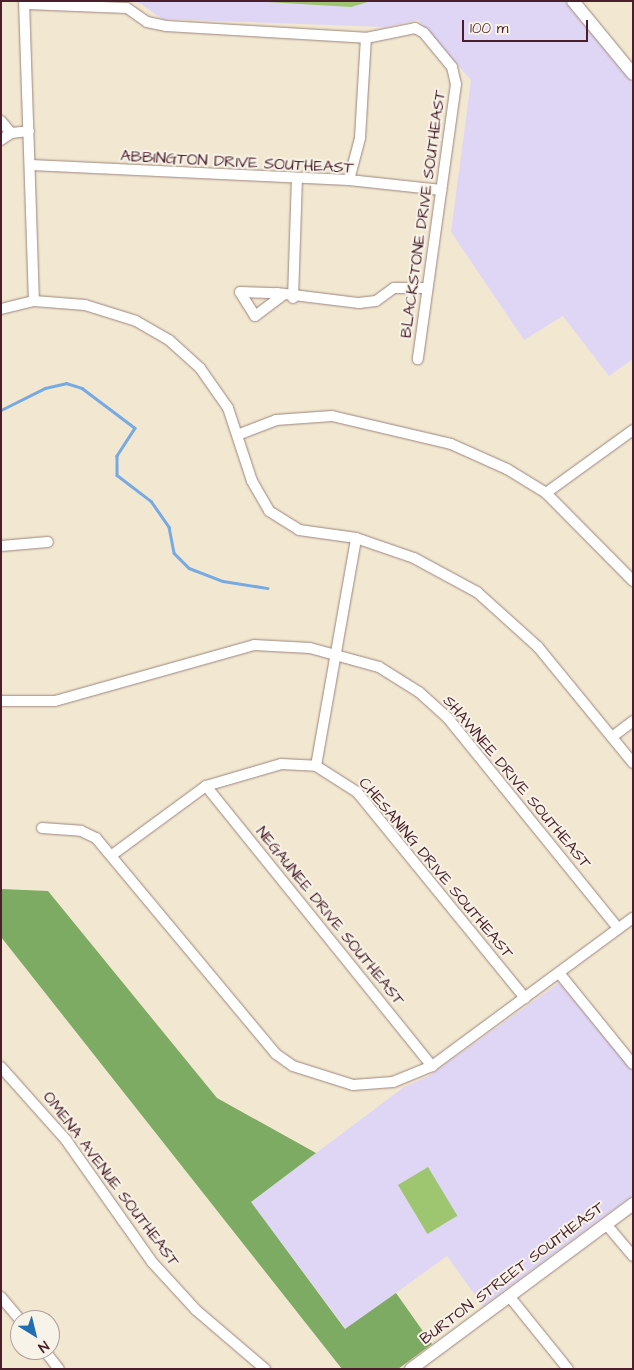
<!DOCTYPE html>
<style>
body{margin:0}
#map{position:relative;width:634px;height:1370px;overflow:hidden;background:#f2e8d1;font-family:"Architects Daughter",sans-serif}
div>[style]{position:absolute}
.built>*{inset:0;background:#dfd5f5}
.green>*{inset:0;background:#9ec671;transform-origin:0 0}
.forest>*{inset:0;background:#7eab63}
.stream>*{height:2.5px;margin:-1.25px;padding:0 1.25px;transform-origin:1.25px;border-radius:1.25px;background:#77aae3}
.roads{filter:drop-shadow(0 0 1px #9e847e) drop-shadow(0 0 1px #9e847e)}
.minor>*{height:10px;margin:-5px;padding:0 5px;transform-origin:5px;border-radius:5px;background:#fff}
.major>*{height:12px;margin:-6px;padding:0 6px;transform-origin:6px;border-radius:6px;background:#fff}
span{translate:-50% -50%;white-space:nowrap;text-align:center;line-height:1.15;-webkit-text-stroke:4px #f7f3e8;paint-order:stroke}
.street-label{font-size:16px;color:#4a1f2b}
.frame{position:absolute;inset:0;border:2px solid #4a1f2b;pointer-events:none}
.north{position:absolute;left:10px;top:1310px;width:50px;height:50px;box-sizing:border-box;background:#f7f3e8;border:1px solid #b29e9c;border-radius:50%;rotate:144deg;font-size:14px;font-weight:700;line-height:20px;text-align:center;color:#4a1f2b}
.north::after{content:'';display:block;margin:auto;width:18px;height:22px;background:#1f6fb2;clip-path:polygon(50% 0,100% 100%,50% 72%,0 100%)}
.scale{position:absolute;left:462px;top:20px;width:126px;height:22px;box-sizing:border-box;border:2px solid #4a1f2b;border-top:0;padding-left:6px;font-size:15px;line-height:18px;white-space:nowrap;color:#4a1f2b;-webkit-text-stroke:4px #f7f3e8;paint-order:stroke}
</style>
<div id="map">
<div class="built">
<i style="clip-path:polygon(121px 1px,564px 1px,633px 84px,633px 359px,609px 376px,563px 316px,524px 340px,451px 232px,471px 80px,418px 20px,385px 27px,162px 19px,140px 3px)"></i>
<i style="clip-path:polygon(559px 983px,633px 1072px,633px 1195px,483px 1306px,447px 1256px,346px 1329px,251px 1202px,404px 1087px,429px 1076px)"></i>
</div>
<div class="green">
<i style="clip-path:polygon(250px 1px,371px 1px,351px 7px)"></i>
<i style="left:428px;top:1167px;width:57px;height:35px;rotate:59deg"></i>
</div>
<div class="forest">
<i style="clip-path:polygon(1px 889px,48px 891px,217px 1098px,316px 1153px,251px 1202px,345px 1329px,396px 1293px,432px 1344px,398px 1369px,342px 1369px,1px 937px)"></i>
</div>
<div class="stream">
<i style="left:1px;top:410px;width:49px;rotate:-26.6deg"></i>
<i style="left:45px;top:388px;width:22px;rotate:-13deg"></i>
<i style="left:66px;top:383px;width:17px;rotate:17deg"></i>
<i style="left:82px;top:388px;width:66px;rotate:37deg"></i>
<i style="left:135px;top:428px;width:33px;rotate:123deg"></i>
<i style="left:117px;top:456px;width:19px;rotate:90deg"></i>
<i style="left:117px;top:475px;width:43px;rotate:37.4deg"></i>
<i style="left:151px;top:501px;width:32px;rotate:55deg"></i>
<i style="left:169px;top:527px;width:26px;rotate:79deg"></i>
<i style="left:174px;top:553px;width:21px;rotate:45deg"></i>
<i style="left:189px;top:568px;width:36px;rotate:21deg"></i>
<i style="left:223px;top:581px;width:45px;rotate:9deg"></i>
</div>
<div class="roads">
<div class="minor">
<i style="left:24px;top:1px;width:300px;rotate:88.1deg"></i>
<i style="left:26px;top:4px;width:101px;rotate:2.3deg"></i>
<i style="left:127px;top:8px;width:24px;rotate:35deg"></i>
<i style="left:147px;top:22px;width:19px;rotate:12deg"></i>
<i style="left:166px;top:26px;width:200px;rotate:3.4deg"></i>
<i style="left:366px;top:38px;width:50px;rotate:-11.5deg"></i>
<i style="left:415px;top:28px;width:10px;rotate:29deg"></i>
<i style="left:424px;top:33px;width:44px;rotate:50.5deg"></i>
<i style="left:452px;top:67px;width:17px;rotate:77deg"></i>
<i style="left:456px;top:84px;width:278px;rotate:97.9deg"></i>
<i style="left:1px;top:121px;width:16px;rotate:50deg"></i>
<i style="left:11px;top:133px;width:18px;rotate:-6deg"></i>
<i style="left:1px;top:140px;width:12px;rotate:-35deg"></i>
<i style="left:31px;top:165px;width:318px;rotate:2.7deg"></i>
<i style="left:349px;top:180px;width:93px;rotate:6.2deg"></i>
<i style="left:349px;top:180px;width:43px;rotate:-75.3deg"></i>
<i style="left:360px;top:138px;width:100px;rotate:-86.6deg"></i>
<i style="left:283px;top:295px;width:35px;rotate:143deg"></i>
<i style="left:255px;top:316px;width:28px;rotate:-122deg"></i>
<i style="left:240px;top:292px;width:37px;rotate:2deg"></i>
<i style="left:277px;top:293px;width:83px;rotate:7deg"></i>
<i style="left:359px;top:303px;width:17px;rotate:-7deg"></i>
<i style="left:376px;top:301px;width:22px;rotate:-36deg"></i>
<i style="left:394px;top:288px;width:33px"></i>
<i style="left:293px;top:298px;width:118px;rotate:-88.1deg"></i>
<i style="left:1px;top:309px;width:34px;rotate:-14deg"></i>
<i style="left:34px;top:301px;width:51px;rotate:4.5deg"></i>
<i style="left:85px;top:305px;width:53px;rotate:17.4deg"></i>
<i style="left:136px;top:321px;width:38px;rotate:30deg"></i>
<i style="left:169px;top:340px;width:42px;rotate:42.1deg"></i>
<i style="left:200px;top:368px;width:49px;rotate:55deg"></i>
<i style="left:228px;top:408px;width:77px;rotate:71.8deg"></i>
<i style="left:252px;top:481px;width:34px;rotate:60deg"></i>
<i style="left:269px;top:511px;width:36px;rotate:32deg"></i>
<i style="left:299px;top:530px;width:58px;rotate:8deg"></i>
<i style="left:356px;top:538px;width:61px;rotate:19deg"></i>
<i style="left:414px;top:558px;width:72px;rotate:28.4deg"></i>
<i style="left:477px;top:592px;width:82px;rotate:42deg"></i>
<i style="left:538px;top:647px;width:150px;rotate:50.7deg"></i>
<i style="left:240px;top:434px;width:39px;rotate:-21deg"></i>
<i style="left:276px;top:420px;width:56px;rotate:-4.1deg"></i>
<i style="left:332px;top:416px;width:122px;rotate:13.2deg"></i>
<i style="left:451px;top:444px;width:61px;rotate:24.1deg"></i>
<i style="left:507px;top:469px;width:46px;rotate:31.6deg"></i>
<i style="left:546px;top:493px;width:124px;rotate:45.3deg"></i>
<i style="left:546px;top:493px;width:107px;rotate:-35.9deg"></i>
<i style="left:1px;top:546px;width:47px;rotate:-4.9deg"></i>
<i style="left:1px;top:701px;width:54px"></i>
<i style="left:55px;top:701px;width:207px;rotate:-15.7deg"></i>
<i style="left:254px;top:645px;width:56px;rotate:3.1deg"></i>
<i style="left:310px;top:648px;width:72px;rotate:15.4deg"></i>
<i style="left:379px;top:667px;width:47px;rotate:32deg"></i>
<i style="left:419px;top:692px;width:38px;rotate:42deg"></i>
<i style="left:447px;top:717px;width:272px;rotate:51deg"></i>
<i style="left:612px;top:737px;width:26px;rotate:-37deg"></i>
<i style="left:316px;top:766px;width:231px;rotate:-80deg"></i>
<i style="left:206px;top:786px;width:360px;rotate:51.1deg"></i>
<i style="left:42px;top:828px;width:39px;rotate:4deg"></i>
<i style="left:81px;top:831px;width:17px;rotate:25deg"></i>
<i style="left:96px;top:838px;width:281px;rotate:50.2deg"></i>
<i style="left:276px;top:1054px;width:21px;rotate:35deg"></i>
<i style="left:293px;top:1066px;width:63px;rotate:17.6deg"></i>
<i style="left:353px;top:1085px;width:40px;rotate:-4.3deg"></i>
<i style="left:393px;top:1082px;width:42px;rotate:-22.3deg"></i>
<i style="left:432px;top:1066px;width:250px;rotate:-36.4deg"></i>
<i style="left:112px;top:855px;width:117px;rotate:-36.3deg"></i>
<i style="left:206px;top:786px;width:78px;rotate:-16.3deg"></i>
<i style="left:281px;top:764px;width:35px;rotate:3deg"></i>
<i style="left:316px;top:766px;width:49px;rotate:32.4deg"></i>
<i style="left:357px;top:792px;width:266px;rotate:50.8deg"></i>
<i style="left:559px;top:973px;width:117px;rotate:50.9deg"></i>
<i style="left:1px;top:1067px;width:98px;rotate:48.3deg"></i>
<i style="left:66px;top:1140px;width:149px;rotate:54.8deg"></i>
<i style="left:152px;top:1262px;width:65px;rotate:47.5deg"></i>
<i style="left:196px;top:1310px;width:91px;rotate:40.5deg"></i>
<i style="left:606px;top:1224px;width:42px;rotate:49.8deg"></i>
<i style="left:509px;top:1296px;width:94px;rotate:51.1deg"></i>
<i style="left:1px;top:1297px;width:30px;rotate:50deg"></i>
<i style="left:44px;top:1350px;width:24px;rotate:52deg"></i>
</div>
<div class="major">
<i style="left:573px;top:1px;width:94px;rotate:50.6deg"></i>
<i style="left:411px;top:1369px;width:277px;rotate:-36.6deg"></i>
</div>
</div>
<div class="street-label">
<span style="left:237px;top:162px;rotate:3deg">ABBINGTON DRIVE SOUTHEAST</span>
<span style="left:423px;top:214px;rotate:-82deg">BLACKSTONE DRIVE SOUTHEAST</span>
<span style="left:517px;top:782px;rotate:50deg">SHAWNEE DRIVE SOUTHEAST</span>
<span style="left:436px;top:868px;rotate:50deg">CHESANING DRIVE SOUTHEAST</span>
<span style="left:330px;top:916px;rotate:51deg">NEGAUNEE DRIVE SOUTHEAST</span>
<span style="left:111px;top:1179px;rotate:53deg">OMENA AVENUE SOUTHEAST</span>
<span style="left:512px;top:1273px;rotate:-37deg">BURTON STREET SOUTHEAST</span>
</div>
<div class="frame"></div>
<div class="north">N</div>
<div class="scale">100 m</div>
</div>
